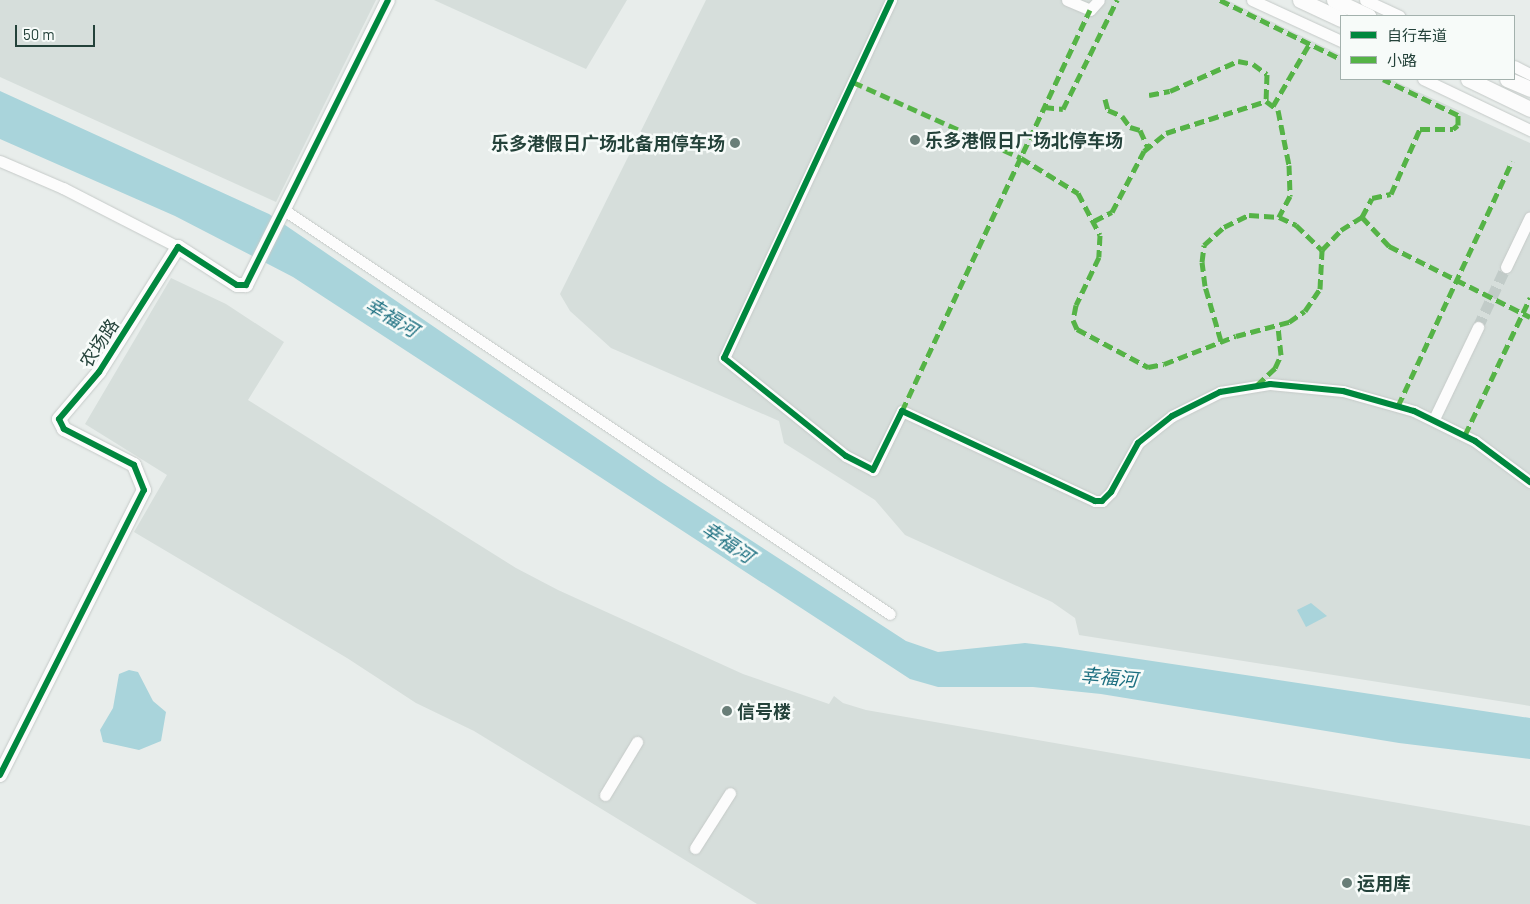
<!DOCTYPE html>
<meta charset="utf-8">
<style>
body{margin:0}
#map{position:relative;width:1530px;height:904px;overflow:hidden;background:#e8edeb;font-family:Barlow,"Noto Sans SC",sans-serif}
div>[style]{position:absolute}
.built>*{inset:0;background:#d6dedb}
.water>*{inset:0;background:#a9d4db}
.minor-tunnel>*{height:11px;margin-top:-5.5px;transform-origin:0;background:repeating-linear-gradient(90deg,#c1cbc8 0 11px,transparent 0 16.5px)}
.roads{filter:drop-shadow(0 0 1px #c5cac8) drop-shadow(0 0 1px #c5cac8)}
.minor>*{height:11px;margin:-5.5px;padding:0 5.5px;transform-origin:5.5px;border-radius:5.5px;background:#fcfcfc}
.tertiary>*{height:14px;margin:-7px;padding:0 7px;transform-origin:7px;border-radius:7px;background:#fcfcfc}
.secondary>*{height:15px;margin:-7.5px;padding:0 7.5px;transform-origin:7.5px;border-radius:7.5px;background:#fcfcfc}
.quiet>*{height:5px;margin-top:-2.5px;transform-origin:0;background:repeating-linear-gradient(90deg,#55b346 0 10px,transparent 0 15px)}
.cycleway>*{height:6px;margin:-3px;padding:0 3px;transform-origin:3px;border-radius:3px;background:#00873e}
.dots>*{width:14px;height:14px;translate:-50% -50%;box-sizing:border-box;border:2px solid #f7fbf9;border-radius:50%}
span{translate:-50% -50%;white-space:nowrap;text-align:center;line-height:1.15;-webkit-text-stroke:5px #f7fbf9;paint-order:stroke}
.poi-label{font-size:18px;color:#24423a;font-weight:700}
.left{translate:0 -50%;text-align:left}
.right{translate:-100% -50%;text-align:right}
.street-label{font-size:18px;color:#24423a}
.water-label{font-size:19px;color:#1c6f80;font-style:italic}
.legend{position:absolute;left:1340px;top:15px;width:175px;height:65px;box-sizing:border-box;background:#f7fbf9;border:1px solid #a3b1ad;margin:0;padding:6px 9px;list-style:none;font-size:15px;color:#24423a}
.legend li{display:flex;align-items:center;gap:10px;height:25px}
.legend b{width:25px;border:1px solid #a3b1ad}
.scale{position:absolute;left:15px;top:25px;width:80px;height:22px;box-sizing:border-box;border:2px solid #24423a;border-top:0;padding-left:6px;font-size:15px;line-height:18px;white-space:nowrap;color:#24423a;-webkit-text-stroke:4px #f7fbf9;paint-order:stroke}
</style>
<div id="map">
<div class="built">
<i style="clip-path:polygon(0 0,376px 0,276px 202px,0 77px)"></i>
<i style="clip-path:polygon(434px 0,627px 0,586px 69px)"></i>
<i style="clip-path:polygon(706px 0,1227px 0,1341px 55px,1341px 79px,1390px 79px,1530px 143px,1530px 706px,1079px 635px,1075px 618px,1052px 602px,905px 535px,875px 500px,784px 443px,779px 421px,611px 348px,570px 311px,560px 294px)"></i>
<i style="clip-path:polygon(171px 278px,226px 304px,284px 342px,248px 400px,516px 568px,558px 590px,743px 674px,829px 704px,834px 696px,843px 703px,866px 710px,1530px 826px,1530px 904px,757px 904px,474px 731px,416px 703px,347px 658px,134px 532px,167px 475px,85px 424px)"></i>
</div>
<div class="water">
<i style="clip-path:polygon(0 91px,269px 214px,658px 480px,906px 641px,938px 652px,1025px 643px,1059px 647px,1530px 718px,1530px 759px,1399px 743px,1101px 694px,1033px 687px,938px 687px,910px 679px,293px 277px,175px 216px,0 139px)"></i>
<i style="clip-path:polygon(1311px 603px,1327px 616px,1306px 627px,1297px 610px)"></i>
<i style="clip-path:polygon(129px 670px,138px 672px,153px 701px,166px 712px,161px 741px,139px 750px,103px 742px,100px 730px,113px 708px,119px 674px)"></i>
</div>
<div class="minor-tunnel">
<i style="left:1478px;top:327px;width:66px;rotate:-65deg"></i>
</div>
<div class="roads">
<div class="minor">
<i style="left:891px;top:0;width:395px;rotate:115deg"></i>
<i style="left:724px;top:358px;width:156px;rotate:38.8deg"></i>
<i style="left:846px;top:456px;width:30px;rotate:27deg"></i>
<i style="left:873px;top:470px;width:66px;rotate:-63.8deg"></i>
<i style="left:902px;top:411px;width:213px;rotate:25deg"></i>
<i style="left:1095px;top:501px;width:7px"></i>
<i style="left:1102px;top:501px;width:13px;rotate:-45deg"></i>
<i style="left:1111px;top:492px;width:56px;rotate:-61.1deg"></i>
<i style="left:1138px;top:443px;width:43px;rotate:-38.5deg"></i>
<i style="left:1172px;top:416px;width:54px;rotate:-26.6deg"></i>
<i style="left:1220px;top:392px;width:51px;rotate:-9.1deg"></i>
<i style="left:1270px;top:384px;width:73px;rotate:5.5deg"></i>
<i style="left:1343px;top:391px;width:74px;rotate:15.7deg"></i>
<i style="left:1414px;top:411px;width:68px;rotate:26.2deg"></i>
<i style="left:1475px;top:441px;width:69px;rotate:36.7deg"></i>
<i style="left:1067px;top:0;width:25px;rotate:23deg"></i>
<i style="left:1090px;top:10px;width:13px;rotate:-48deg"></i>
<i style="left:1252px;top:0;width:98px;rotate:24.7deg"></i>
<i style="left:1365px;top:0;width:38px;rotate:25deg"></i>
<i style="left:1514px;top:66px;width:18px;rotate:27deg"></i>
<i style="left:1423px;top:79px;width:119px;rotate:25.5deg"></i>
<i style="left:0;top:161px;width:69px;rotate:23.2deg"></i>
<i style="left:63px;top:188px;width:129px;rotate:27.2deg"></i>
<i style="left:284px;top:210px;width:728px;rotate:33.69deg"></i>
<i style="left:1506px;top:267px;width:55px;rotate:-64.4deg"></i>
<i style="left:1434px;top:419px;width:102px;rotate:-64.4deg"></i>
<i style="left:605px;top:795px;width:62px;rotate:-58.9deg"></i>
<i style="left:695px;top:848px;width:65px;rotate:-57.5deg"></i>
</div>
<div class="tertiary">
<i style="left:0;top:775px;width:319px;rotate:-63.2deg"></i>
<i style="left:144px;top:490px;width:27px;rotate:-112deg"></i>
<i style="left:134px;top:465px;width:79px;rotate:-152.8deg"></i>
<i style="left:64px;top:429px;width:11px;rotate:-117deg"></i>
<i style="left:59px;top:419px;width:62px;rotate:-49.6deg"></i>
<i style="left:99px;top:372px;width:148px;rotate:-57.7deg"></i>
<i style="left:178px;top:247px;width:70px;rotate:32.8deg"></i>
<i style="left:237px;top:285px;width:9px"></i>
<i style="left:246px;top:285px;width:318px;rotate:-63.5deg"></i>
</div>
<div class="secondary">
<i style="left:1300px;top:0;width:45px;rotate:24.9deg"></i>
<i style="left:1334px;top:0;width:38px;rotate:25deg"></i>
<i style="left:1468px;top:79px;width:69px;rotate:25.8deg"></i>
<i style="left:1507px;top:79px;width:25px;rotate:23deg"></i>
</div>
</div>
<div class="quiet">
<i style="left:1220px;top:0;width:135px;rotate:26deg"></i>
<i style="left:853px;top:82px;width:184px;rotate:24.3deg"></i>
<i style="left:1021px;top:158px;width:67px;rotate:31.6deg"></i>
<i style="left:1078px;top:193px;width:47px;rotate:62.4deg"></i>
<i style="left:1100px;top:235px;width:22px;rotate:93deg"></i>
<i style="left:1099px;top:257px;width:53px;rotate:115.6deg"></i>
<i style="left:1076px;top:305px;width:15px;rotate:101deg"></i>
<i style="left:1073px;top:320px;width:10px;rotate:66deg"></i>
<i style="left:1077px;top:329px;width:81px;rotate:28.2deg"></i>
<i style="left:1148px;top:367px;width:16px;rotate:-11deg"></i>
<i style="left:1164px;top:364px;width:77px;rotate:-21.3deg"></i>
<i style="left:1236px;top:336px;width:55px;rotate:-14.8deg"></i>
<i style="left:1289px;top:322px;width:19px;rotate:-35deg"></i>
<i style="left:1305px;top:311px;width:27px;rotate:-56deg"></i>
<i style="left:1320px;top:289px;width:39px;rotate:-87deg"></i>
<i style="left:1322px;top:250px;width:28px;rotate:-46deg"></i>
<i style="left:1341px;top:230px;width:25px;rotate:-32deg"></i>
<i style="left:1362px;top:217px;width:40px;rotate:47deg"></i>
<i style="left:1389px;top:246px;width:158px;rotate:26.7deg"></i>
<i style="left:1149px;top:95px;width:21px;rotate:-11deg"></i>
<i style="left:1170px;top:91px;width:74px;rotate:-23.8deg"></i>
<i style="left:1238px;top:61px;width:15px;rotate:11deg"></i>
<i style="left:1253px;top:64px;width:17px;rotate:36deg"></i>
<i style="left:1267px;top:74px;width:27px;rotate:92deg"></i>
<i style="left:1105px;top:99px;width:11px;rotate:75deg"></i>
<i style="left:1108px;top:110px;width:15px;rotate:23deg"></i>
<i style="left:1122px;top:116px;width:14px;rotate:54deg"></i>
<i style="left:1130px;top:127px;width:10px;rotate:17deg"></i>
<i style="left:1140px;top:130px;width:20px;rotate:66deg"></i>
<i style="left:1273px;top:106px;width:73px;rotate:-59.6deg"></i>
<i style="left:1044px;top:107px;width:19px;rotate:6deg"></i>
<i style="left:1063px;top:109px;width:122px;rotate:-63.6deg"></i>
<i style="left:1362px;top:217px;width:21px;rotate:-62deg"></i>
<i style="left:1372px;top:198px;width:19px;rotate:-12deg"></i>
<i style="left:1391px;top:194px;width:71px;rotate:-66deg"></i>
<i style="left:1420px;top:129px;width:33px"></i>
<i style="left:1453px;top:129px;width:6px;rotate:-39deg"></i>
<i style="left:1458px;top:125px;width:10px;rotate:-90deg"></i>
<i style="left:1458px;top:115px;width:83px;rotate:-154.4deg"></i>
<i style="left:1094px;top:221px;width:20px;rotate:-27deg"></i>
<i style="left:1112px;top:212px;width:69px;rotate:-62.3deg"></i>
<i style="left:1144px;top:151px;width:28px;rotate:-39deg"></i>
<i style="left:1166px;top:133px;width:105px;rotate:-17.7deg"></i>
<i style="left:1266px;top:101px;width:15px;rotate:37deg"></i>
<i style="left:1278px;top:110px;width:56px;rotate:78.7deg"></i>
<i style="left:1289px;top:165px;width:31px;rotate:88deg"></i>
<i style="left:1290px;top:196px;width:24px;rotate:118deg"></i>
<i style="left:1221px;top:341px;width:57px;rotate:-106.2deg"></i>
<i style="left:1205px;top:286px;width:24px;rotate:-97deg"></i>
<i style="left:1202px;top:262px;width:17px;rotate:-83deg"></i>
<i style="left:1204px;top:245px;width:27px;rotate:-42deg"></i>
<i style="left:1224px;top:227px;width:28px;rotate:-26deg"></i>
<i style="left:1249px;top:215px;width:30px;rotate:4deg"></i>
<i style="left:1279px;top:217px;width:19px;rotate:25deg"></i>
<i style="left:1296px;top:225px;width:36px;rotate:44deg"></i>
<i style="left:1257px;top:385px;width:25px;rotate:-43deg"></i>
<i style="left:1275px;top:368px;width:14px;rotate:-65deg"></i>
<i style="left:1281px;top:355px;width:29px;rotate:-96deg"></i>
<i style="left:1398px;top:406px;width:270px;rotate:-65deg"></i>
<i style="left:902px;top:411px;width:443px;rotate:-64.9deg"></i>
<i style="left:1465px;top:435px;width:152px;rotate:-64.6deg"></i>
</div>
<div class="cycleway">
<i style="left:891px;top:0;width:395px;rotate:115deg"></i>
<i style="left:724px;top:358px;width:156px;rotate:38.8deg"></i>
<i style="left:846px;top:456px;width:30px;rotate:27deg"></i>
<i style="left:873px;top:470px;width:66px;rotate:-63.8deg"></i>
<i style="left:902px;top:411px;width:213px;rotate:25deg"></i>
<i style="left:1095px;top:501px;width:7px"></i>
<i style="left:1102px;top:501px;width:13px;rotate:-45deg"></i>
<i style="left:1111px;top:492px;width:56px;rotate:-61.1deg"></i>
<i style="left:1138px;top:443px;width:43px;rotate:-38.5deg"></i>
<i style="left:1172px;top:416px;width:54px;rotate:-26.6deg"></i>
<i style="left:1220px;top:392px;width:51px;rotate:-9.1deg"></i>
<i style="left:1270px;top:384px;width:73px;rotate:5.5deg"></i>
<i style="left:1343px;top:391px;width:74px;rotate:15.7deg"></i>
<i style="left:1414px;top:411px;width:68px;rotate:26.2deg"></i>
<i style="left:1475px;top:441px;width:69px;rotate:36.7deg"></i>
<i style="left:0;top:775px;width:319px;rotate:-63.2deg"></i>
<i style="left:144px;top:490px;width:27px;rotate:-112deg"></i>
<i style="left:134px;top:465px;width:79px;rotate:-152.8deg"></i>
<i style="left:64px;top:429px;width:11px;rotate:-117deg"></i>
<i style="left:59px;top:419px;width:62px;rotate:-49.6deg"></i>
<i style="left:99px;top:372px;width:148px;rotate:-57.7deg"></i>
<i style="left:178px;top:247px;width:70px;rotate:32.8deg"></i>
<i style="left:237px;top:285px;width:9px"></i>
<i style="left:246px;top:285px;width:318px;rotate:-63.5deg"></i>
</div>
<div class="dots">
<i style="left:915px;top:140px;background:#697e78"></i>
<i style="left:735px;top:143px;background:#697e78"></i>
<i style="left:727px;top:711px;background:#697e78"></i>
<i style="left:1347px;top:883px;background:#697e78"></i>
</div>
<div class="poi-label">
<span class="left" style="left:925px;top:140px">乐多港假日广场北停车场</span>
<span class="right" style="left:725px;top:143px">乐多港假日广场北备用停车场</span>
<span class="left" style="left:737px;top:711px">信号楼</span>
<span class="left" style="left:1357px;top:883px">运用库</span>
</div>
<div class="street-label">
<span style="left:99px;top:343px;rotate:-56deg">农场路</span>
</div>
<div class="water-label">
<span style="left:392px;top:317px;rotate:31deg">幸福河</span>
<span style="left:728px;top:542px;rotate:34deg">幸福河</span>
<span style="left:1109px;top:677px;rotate:5deg">幸福河</span>
</div>
<ul class="legend">
<li><b style="height:6px;background:#00873e"></b>自行车道</li>
<li><b style="height:6px;background:#55b346"></b>小路</li>
</ul>
<div class="scale">50 m</div>
</div>
